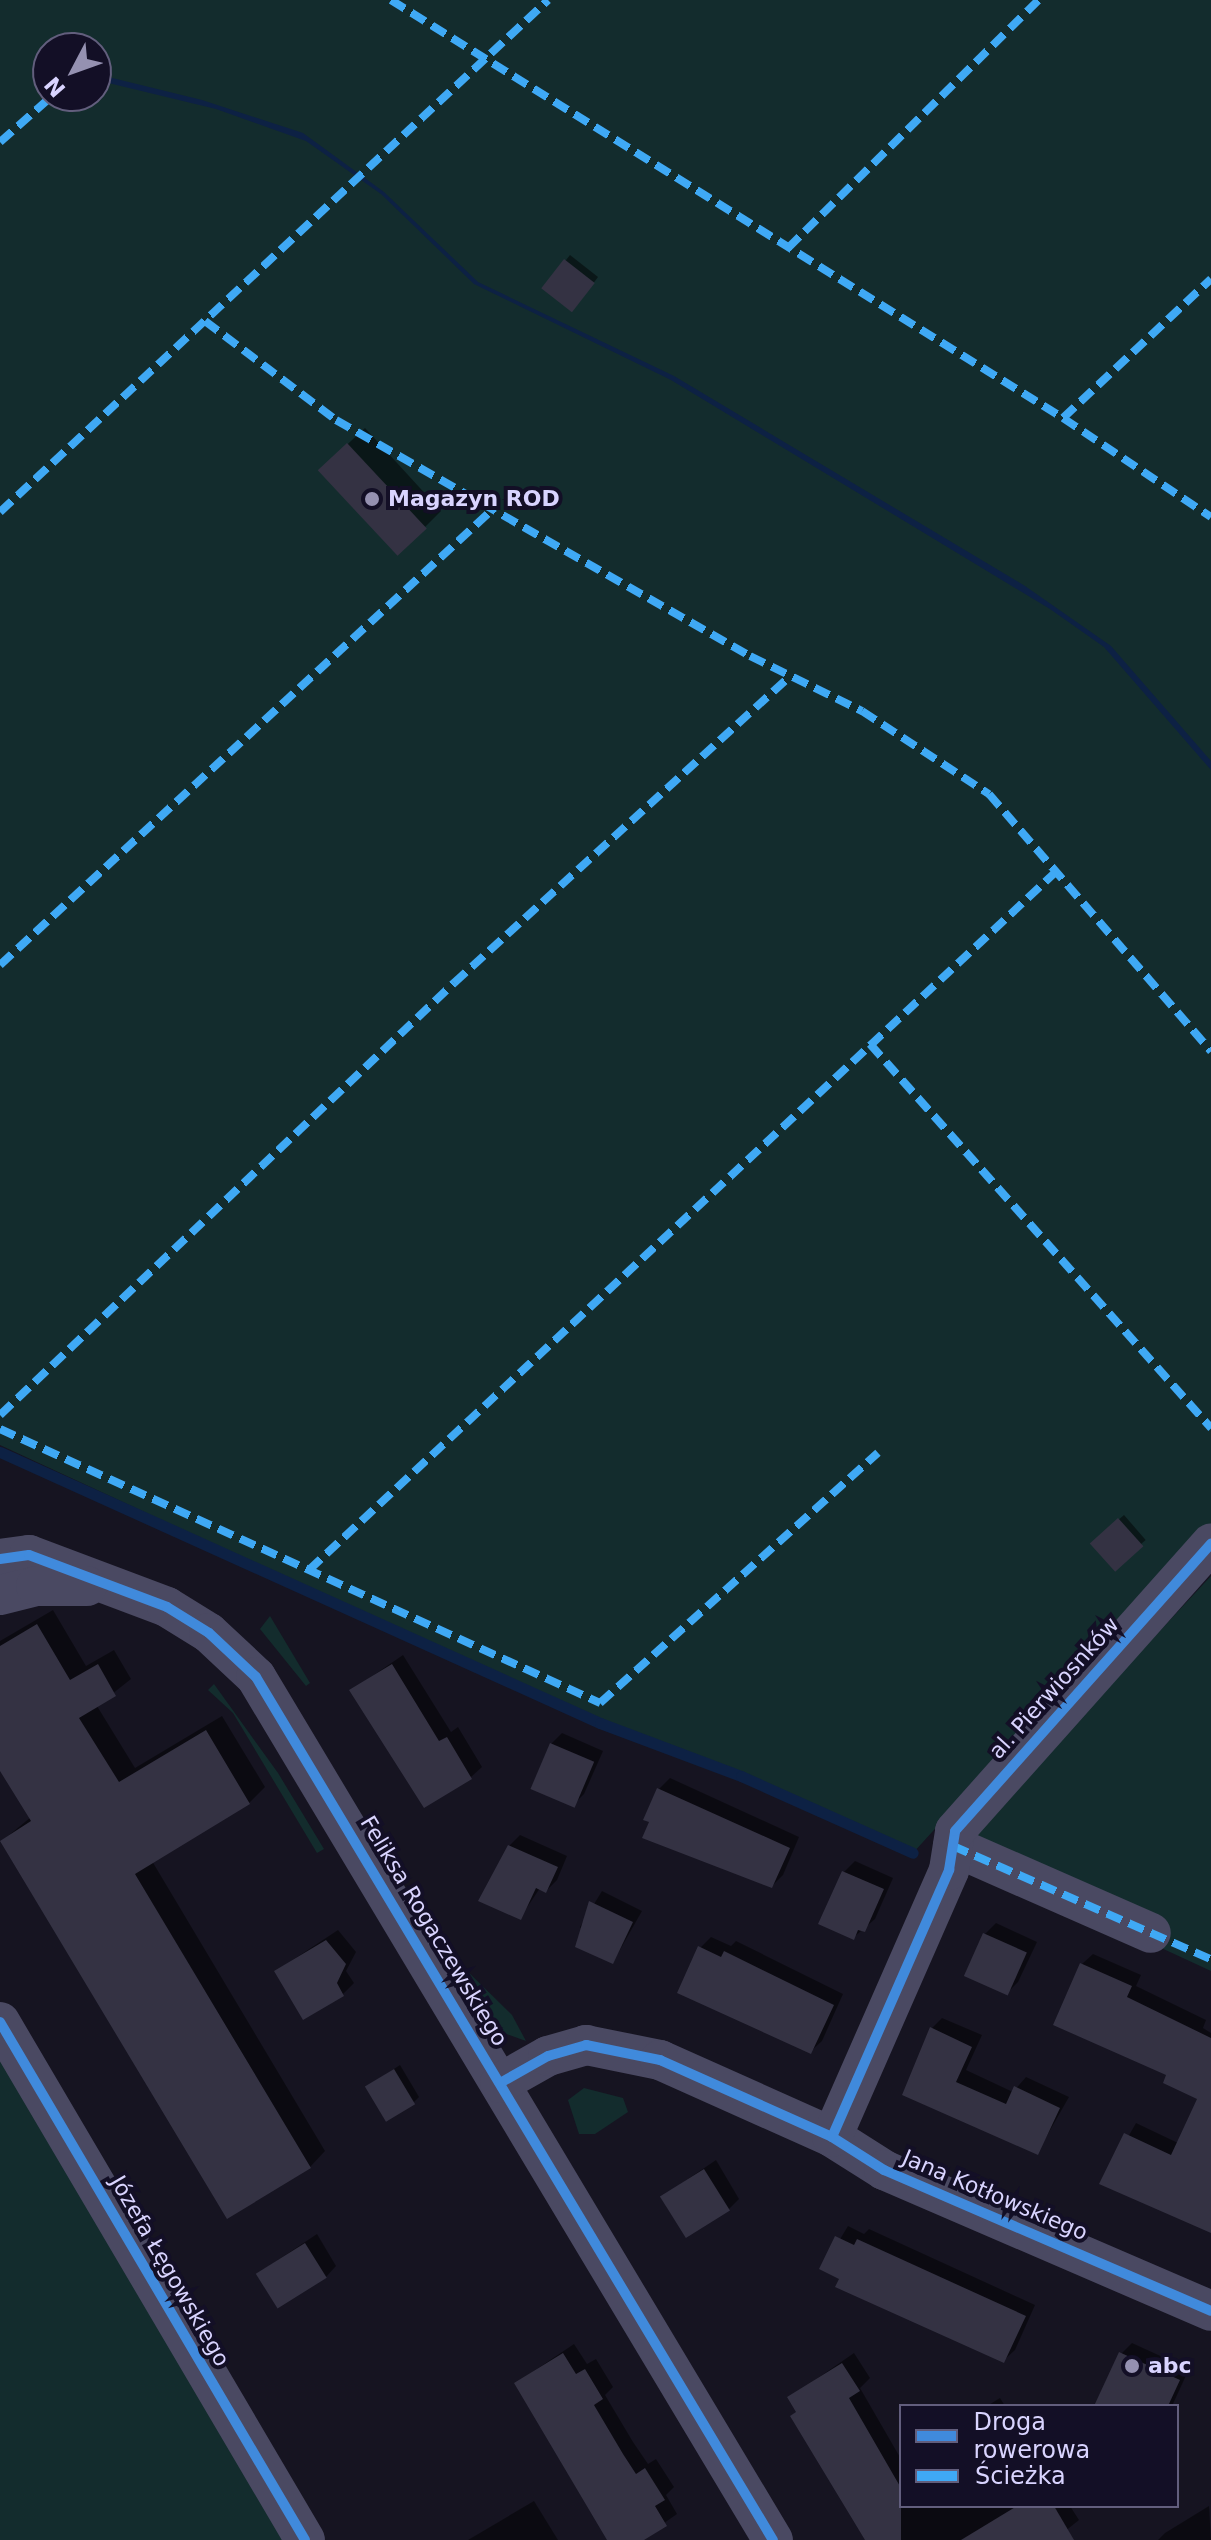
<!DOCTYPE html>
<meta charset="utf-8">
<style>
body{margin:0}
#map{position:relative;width:1211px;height:2540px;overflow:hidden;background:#161421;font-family:"DejaVu Sans",sans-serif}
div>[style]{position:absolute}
.green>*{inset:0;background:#132c2d}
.water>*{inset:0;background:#0d2144}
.shadow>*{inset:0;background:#0007;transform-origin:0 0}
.stream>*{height:11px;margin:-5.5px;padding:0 5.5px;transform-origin:5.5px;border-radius:5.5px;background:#0d2144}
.building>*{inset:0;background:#343243;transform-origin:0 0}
.street>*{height:40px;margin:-20px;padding:0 20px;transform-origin:20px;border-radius:20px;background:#4a4962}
.quiet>*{height:8px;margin-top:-4px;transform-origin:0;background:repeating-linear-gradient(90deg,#3fa9f5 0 16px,transparent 0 24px)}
.cycleway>*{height:10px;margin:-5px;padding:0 5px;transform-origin:5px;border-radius:5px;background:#408adc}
.dots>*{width:22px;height:22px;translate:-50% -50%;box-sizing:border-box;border:4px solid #130f26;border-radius:50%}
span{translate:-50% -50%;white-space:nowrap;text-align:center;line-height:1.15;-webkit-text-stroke:8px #130f26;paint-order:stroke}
.poi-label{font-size:22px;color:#d9d4ff;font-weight:700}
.left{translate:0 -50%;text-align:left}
.street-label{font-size:22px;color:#d9d4ff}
.legend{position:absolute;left:899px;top:2404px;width:280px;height:104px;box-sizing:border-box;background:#130f26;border:2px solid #625e7d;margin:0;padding:10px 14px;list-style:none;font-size:24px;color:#d9d4ff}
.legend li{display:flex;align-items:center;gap:16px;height:40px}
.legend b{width:40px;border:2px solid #625e7d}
.north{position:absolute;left:32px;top:32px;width:80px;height:80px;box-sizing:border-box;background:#130f26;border:2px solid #625e7d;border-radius:50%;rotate:229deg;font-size:22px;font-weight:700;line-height:32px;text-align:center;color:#d9d4ff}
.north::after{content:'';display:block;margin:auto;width:28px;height:36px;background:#9591b1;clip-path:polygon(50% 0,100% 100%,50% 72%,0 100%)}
</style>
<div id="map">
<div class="green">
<i style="clip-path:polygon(evenodd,0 0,1211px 0,1211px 1525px,913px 1853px,741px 1776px,599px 1723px,0 1445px,0 0,48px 48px,96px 48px,96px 96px,48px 96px,48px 48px)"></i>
<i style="clip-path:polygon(1211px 1576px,1211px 1971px,1144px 1940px,967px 1837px)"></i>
<i style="clip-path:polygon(270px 1616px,310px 1683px,306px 1686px,260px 1629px)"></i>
<i style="clip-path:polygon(214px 1684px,278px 1773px,324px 1849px,317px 1853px,233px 1713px,208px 1690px)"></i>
<i style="clip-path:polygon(449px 1962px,459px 1963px,512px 2015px,526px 2041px,495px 2030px)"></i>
<i style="clip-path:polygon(0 2057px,290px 2540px,0 2540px)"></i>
<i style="clip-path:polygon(584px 2088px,623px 2098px,628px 2112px,595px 2134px,579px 2134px,568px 2100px)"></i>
</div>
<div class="water">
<i style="clip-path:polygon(96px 74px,202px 100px,303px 133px,384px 192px,478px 282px,674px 376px,1025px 586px,1111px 646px,1211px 761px,1211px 770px,1104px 647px,1050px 609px,671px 380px,474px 284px,381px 194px,306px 141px,216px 109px,96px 80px)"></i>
</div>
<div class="shadow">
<i style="clip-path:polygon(570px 255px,598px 277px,577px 305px,544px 288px)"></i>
<i style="clip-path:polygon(365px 428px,441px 511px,425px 527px,337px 454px)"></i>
<i style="left:1124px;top:1515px;width:33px;height:42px;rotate:49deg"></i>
<i style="clip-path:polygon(53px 1610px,86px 1666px,114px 1650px,131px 1679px,97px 1706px,135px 1768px,222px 1716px,265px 1787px,249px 1803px,152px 1861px,325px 2151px,310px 2167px,2px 1841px,31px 1817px,0 1766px,0 1641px)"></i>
<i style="clip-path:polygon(403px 1655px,451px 1732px,458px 1727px,482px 1767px,471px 1777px,352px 1690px)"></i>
<i style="clip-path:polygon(562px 1733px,603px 1751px,584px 1794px,573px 1805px,551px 1744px)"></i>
<i style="clip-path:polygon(670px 1778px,799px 1837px,783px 1875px,772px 1886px,659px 1789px)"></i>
<i style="clip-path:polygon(520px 1835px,567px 1856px,557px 1880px,546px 1891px,540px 1888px,520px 1918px,509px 1846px)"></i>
<i style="clip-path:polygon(855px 1861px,893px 1878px,875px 1919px,853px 1938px,821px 1923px,844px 1872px)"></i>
<i style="clip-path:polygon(602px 1891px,642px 1911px,613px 1962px,580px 1927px)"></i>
<i style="clip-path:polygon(996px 1923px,1037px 1942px,1018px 1982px,1007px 1993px,985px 1934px)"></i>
<i style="clip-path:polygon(338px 1930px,356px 1952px,346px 1971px,354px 1983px,343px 1994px,276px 1971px)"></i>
<i style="clip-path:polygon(711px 1937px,731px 1946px,736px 1941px,843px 1994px,822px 2041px,811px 2051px,700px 1948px)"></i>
<i style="clip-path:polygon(1093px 1954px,1141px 1975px,1136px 1986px,1206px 2020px,1203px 2028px,1211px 2033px,1211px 2232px,1102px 2183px,1136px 2123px,1178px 2143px,1199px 2098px,1168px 2074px,1082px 1964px)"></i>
<i style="clip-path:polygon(942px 2018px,982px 2035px,966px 2070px,1013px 2092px,1026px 2077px,1069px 2097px,1037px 2153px,905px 2094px,932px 2028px)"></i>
<i style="clip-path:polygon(400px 2065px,419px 2097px,414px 2102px,368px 2086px)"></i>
<i style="clip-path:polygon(716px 2160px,739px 2199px,728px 2210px,663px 2196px)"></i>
<i style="clip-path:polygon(848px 2226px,864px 2234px,869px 2229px,1035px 2305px,1015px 2350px,1004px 2360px,822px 2269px)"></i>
<i style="clip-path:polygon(317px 2234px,336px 2266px,326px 2277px,257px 2274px)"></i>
<i style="clip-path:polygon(1132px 2343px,1189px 2369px,1172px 2406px,1097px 2406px,1121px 2354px)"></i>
<i style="clip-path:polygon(574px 2344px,587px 2364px,596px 2359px,613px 2387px,605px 2395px,633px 2442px,648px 2464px,656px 2459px,674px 2487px,666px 2495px,677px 2514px,640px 2540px,609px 2540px,516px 2383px)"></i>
<i style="clip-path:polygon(854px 2353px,870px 2378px,860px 2388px,901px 2459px,901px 2506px,1070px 2506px,1079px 2520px,1054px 2540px,871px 2540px,789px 2398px)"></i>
<i style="clip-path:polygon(1000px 2398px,1005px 2406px,987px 2406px)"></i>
<i style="clip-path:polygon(534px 2501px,558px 2540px,468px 2540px)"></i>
<i style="clip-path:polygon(1209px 2506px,1211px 2540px,1158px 2540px,1165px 2533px)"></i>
</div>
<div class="stream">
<i style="left:0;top:1452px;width:658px;rotate:24.31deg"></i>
<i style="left:600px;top:1723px;width:151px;rotate:20.6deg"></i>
<i style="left:741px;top:1776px;width:188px;rotate:24.1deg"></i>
</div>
<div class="building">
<i style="left:564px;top:259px;width:39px;height:37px;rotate:38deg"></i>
<i style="left:347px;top:443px;width:117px;height:40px;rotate:47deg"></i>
<i style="left:1118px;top:1518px;width:38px;height:38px;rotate:48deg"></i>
<i style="clip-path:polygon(37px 1624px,70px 1680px,98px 1664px,116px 1696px,79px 1718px,119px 1782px,206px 1730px,250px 1804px,135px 1874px,311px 2168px,227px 2219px,0 1841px,31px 1821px,0 1771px,0 1646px)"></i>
<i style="clip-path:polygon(392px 1664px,439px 1741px,447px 1737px,472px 1779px,424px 1808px,349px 1690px)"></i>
<i style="left:550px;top:1743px;width:48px;height:50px;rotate:23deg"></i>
<i style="clip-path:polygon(657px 1788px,790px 1848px,772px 1888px,642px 1838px,649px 1822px,643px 1820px)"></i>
<i style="clip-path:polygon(508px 1845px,558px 1867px,546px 1893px,536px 1888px,521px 1920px,478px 1901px)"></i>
<i style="clip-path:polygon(842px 1871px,884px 1889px,865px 1932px,858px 1930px,854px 1940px,818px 1924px)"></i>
<i style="clip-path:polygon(589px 1901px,633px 1922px,613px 1964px,575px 1947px)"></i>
<i style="left:983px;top:1933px;width:48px;height:47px;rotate:24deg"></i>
<i style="clip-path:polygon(326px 1940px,346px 1964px,337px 1983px,344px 1996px,303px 2020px,274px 1971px)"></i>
<i style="clip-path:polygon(698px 1946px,721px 1957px,724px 1951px,834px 2005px,811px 2054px,677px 1993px)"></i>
<i style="clip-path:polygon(1080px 1963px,1132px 1986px,1127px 1997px,1211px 2038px,1211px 2233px,1099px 2184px,1124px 2133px,1171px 2155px,1197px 2099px,1163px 2083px,1166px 2075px,1053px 2025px)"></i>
<i style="clip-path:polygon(930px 2027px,972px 2047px,956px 2082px,1006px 2104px,1014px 2086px,1060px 2108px,1038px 2155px,902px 2095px)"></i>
<i style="left:394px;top:2069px;width:41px;height:34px;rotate:59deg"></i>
<i style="left:704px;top:2169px;width:49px;height:52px;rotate:58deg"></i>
<i style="clip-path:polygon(835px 2236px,854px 2245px,857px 2239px,1026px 2316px,1004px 2363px,835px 2287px,839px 2279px,819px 2269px)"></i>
<i style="left:305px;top:2243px;width:41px;height:58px;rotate:58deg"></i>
<i style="clip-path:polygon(1119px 2352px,1180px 2380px,1168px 2406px,1094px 2406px)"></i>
<i style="clip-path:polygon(563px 2353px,576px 2374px,585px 2369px,603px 2399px,594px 2405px,623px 2454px,636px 2474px,645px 2468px,665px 2500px,655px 2506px,667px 2526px,644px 2540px,607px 2540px,514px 2383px)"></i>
<i style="clip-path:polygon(842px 2363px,860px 2391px,849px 2398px,901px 2488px,901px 2540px,865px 2540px,790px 2416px,796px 2412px,787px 2397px)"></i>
<i style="clip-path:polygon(1017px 2506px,1054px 2506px,1074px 2540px,961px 2540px)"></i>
</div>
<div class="street">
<i style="left:0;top:1559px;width:29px;rotate:-8deg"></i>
<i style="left:29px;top:1555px;width:147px;rotate:20.6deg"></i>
<i style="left:167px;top:1607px;width:49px;rotate:31.8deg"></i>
<i style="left:209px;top:1633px;width:64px;rotate:43.1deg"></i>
<i style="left:256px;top:1677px;width:1006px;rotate:59.08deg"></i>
<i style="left:0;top:1595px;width:37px;rotate:-14deg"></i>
<i style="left:36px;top:1586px;width:51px"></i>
<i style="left:953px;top:1846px;width:216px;rotate:23.7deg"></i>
<i style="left:0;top:2022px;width:601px;rotate:59.51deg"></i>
<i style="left:500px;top:2083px;width:55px;rotate:-29.4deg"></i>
<i style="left:548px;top:2056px;width:40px;rotate:-16deg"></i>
<i style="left:586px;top:2045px;width:76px;rotate:11.5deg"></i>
<i style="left:660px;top:2060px;width:188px;rotate:24.1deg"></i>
<i style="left:832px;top:2137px;width:62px;rotate:32.4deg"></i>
<i style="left:884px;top:2170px;width:356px;rotate:23.3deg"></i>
<i style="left:832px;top:2137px;width:292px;rotate:-66.3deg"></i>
<i style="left:949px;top:1870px;width:39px;rotate:-81deg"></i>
<i style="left:955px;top:1831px;width:385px;rotate:-48.3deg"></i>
</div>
<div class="quiet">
<i style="left:391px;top:0;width:791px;rotate:31.88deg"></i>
<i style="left:1063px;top:418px;width:178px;rotate:33.8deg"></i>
<i style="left:0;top:142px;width:69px;rotate:-41.5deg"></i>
<i style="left:788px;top:248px;width:353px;rotate:-44.7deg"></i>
<i style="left:205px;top:321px;width:164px;rotate:37.1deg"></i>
<i style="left:336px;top:420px;width:477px;rotate:29.7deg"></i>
<i style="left:750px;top:656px;width:125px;rotate:26.2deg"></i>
<i style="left:862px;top:711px;width:152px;rotate:33.2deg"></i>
<i style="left:989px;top:794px;width:340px;rotate:49.2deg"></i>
<i style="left:1063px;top:418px;width:203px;rotate:-43.2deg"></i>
<i style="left:0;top:512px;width:750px;rotate:-43.05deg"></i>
<i style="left:0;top:965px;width:673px;rotate:-42.77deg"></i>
<i style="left:870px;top:1044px;width:514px;rotate:48.39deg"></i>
<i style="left:0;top:1415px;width:627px;rotate:-43.58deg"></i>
<i style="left:454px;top:983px;width:455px;rotate:-42.4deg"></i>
<i style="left:0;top:1429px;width:660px;rotate:24.54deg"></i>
<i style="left:600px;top:1703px;width:374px;rotate:-42deg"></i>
<i style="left:309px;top:1570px;width:1027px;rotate:-43.07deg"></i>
<i style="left:953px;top:1846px;width:282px;rotate:23.7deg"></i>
</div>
<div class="cycleway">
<i style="left:0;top:1559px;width:29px;rotate:-8deg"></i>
<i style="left:29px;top:1555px;width:147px;rotate:20.6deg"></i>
<i style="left:167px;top:1607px;width:49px;rotate:31.8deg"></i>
<i style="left:209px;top:1633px;width:64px;rotate:43.1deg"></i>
<i style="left:256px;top:1677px;width:1006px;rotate:59.08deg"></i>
<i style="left:0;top:2022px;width:601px;rotate:59.51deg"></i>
<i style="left:500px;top:2083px;width:55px;rotate:-29.4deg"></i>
<i style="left:548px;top:2056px;width:40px;rotate:-16deg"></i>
<i style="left:586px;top:2045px;width:76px;rotate:11.5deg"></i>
<i style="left:660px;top:2060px;width:188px;rotate:24.1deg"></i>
<i style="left:832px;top:2137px;width:62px;rotate:32.4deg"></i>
<i style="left:884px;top:2170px;width:356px;rotate:23.3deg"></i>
<i style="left:832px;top:2137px;width:292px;rotate:-66.3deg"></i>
<i style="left:949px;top:1870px;width:39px;rotate:-81deg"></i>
<i style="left:955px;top:1831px;width:385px;rotate:-48.3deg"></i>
</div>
<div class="dots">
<i style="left:372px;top:499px;background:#9591b1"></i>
<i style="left:1132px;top:2366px;background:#9591b1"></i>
</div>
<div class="poi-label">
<span class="left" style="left:388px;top:499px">Magazyn ROD</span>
<span class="left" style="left:1148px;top:2366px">abc</span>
</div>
<div class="street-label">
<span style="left:1054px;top:1688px;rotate:-48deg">al. Pierwiosnków</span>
<span style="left:434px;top:1931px;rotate:59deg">Feliksa Rogaczewskiego</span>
<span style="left:995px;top:2195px;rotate:23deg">Jana Kotłowskiego</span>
<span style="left:170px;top:2271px;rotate:60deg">Józefa Łęgowskiego</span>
</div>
<ul class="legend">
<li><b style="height:10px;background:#408adc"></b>Droga rowerowa</li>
<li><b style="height:10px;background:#3fa9f5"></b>Ścieżka</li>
</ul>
<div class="north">N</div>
</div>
